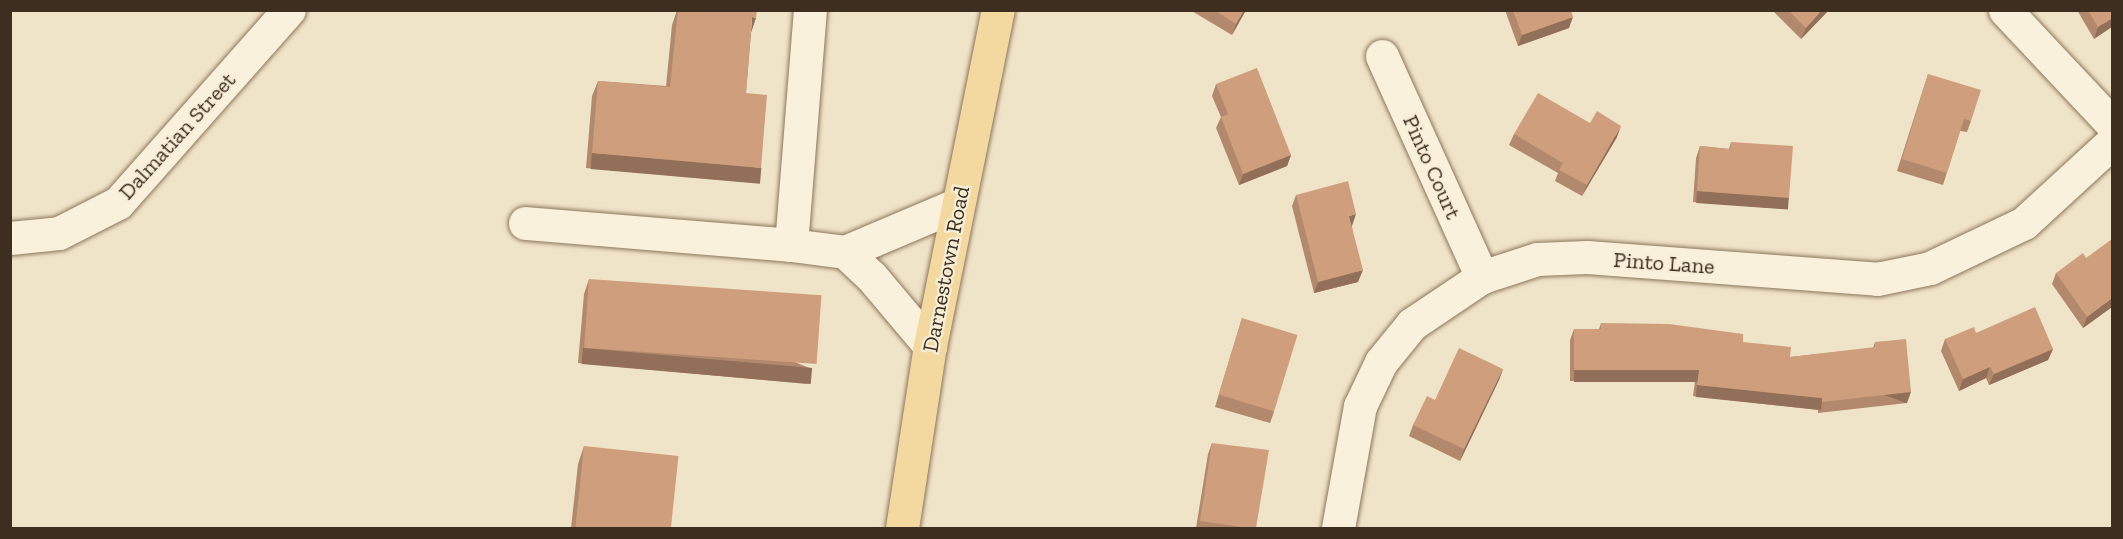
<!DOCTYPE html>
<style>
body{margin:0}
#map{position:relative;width:2123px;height:539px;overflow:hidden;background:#f0e4c8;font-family:"Zilla Slab",serif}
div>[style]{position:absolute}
.roads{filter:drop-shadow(0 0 2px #8d765c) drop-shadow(0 0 2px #8d765c)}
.minor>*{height:33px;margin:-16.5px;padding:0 16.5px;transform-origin:16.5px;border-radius:16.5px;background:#faf1dc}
.major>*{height:33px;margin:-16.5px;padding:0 16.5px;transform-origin:16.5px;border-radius:16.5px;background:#f3d9a0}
.wall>*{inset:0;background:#b2896c}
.shaded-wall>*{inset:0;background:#916f58;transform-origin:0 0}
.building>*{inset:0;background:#cf9f7d;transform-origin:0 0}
span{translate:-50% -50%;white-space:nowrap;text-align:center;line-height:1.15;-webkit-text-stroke:4.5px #f7eed8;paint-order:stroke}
.street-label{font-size:22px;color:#3d2e20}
.frame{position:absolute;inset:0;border:12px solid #3d2e20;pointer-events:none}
</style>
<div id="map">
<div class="roads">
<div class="minor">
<i style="left:2005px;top:10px;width:156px;rotate:46.8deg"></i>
<i style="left:1382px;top:56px;width:243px;rotate:65.7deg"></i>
<i style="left:525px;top:223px;width:267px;rotate:4.7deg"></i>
<i style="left:791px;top:245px;width:236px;rotate:-85.4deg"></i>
<i style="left:10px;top:238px;width:49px;rotate:-5.8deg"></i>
<i style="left:59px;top:233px;width:66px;rotate:-27deg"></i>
<i style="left:118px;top:203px;width:258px;rotate:-48.5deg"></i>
<i style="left:791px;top:245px;width:54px;rotate:7.4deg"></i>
<i style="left:845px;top:252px;width:123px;rotate:-23deg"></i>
<i style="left:845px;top:252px;width:35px;rotate:43deg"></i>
<i style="left:871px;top:276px;width:92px;rotate:49.9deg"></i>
<i style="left:1338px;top:528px;width:124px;rotate:-79.8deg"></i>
<i style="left:1360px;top:406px;width:49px;rotate:-64.5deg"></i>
<i style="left:1381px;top:362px;width:49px;rotate:-50.8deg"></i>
<i style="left:1412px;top:324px;width:84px;rotate:-33.9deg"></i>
<i style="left:1482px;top:277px;width:58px;rotate:-18.1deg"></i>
<i style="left:1537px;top:259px;width:50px;rotate:-2.3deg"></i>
<i style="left:1587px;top:257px;width:291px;rotate:4.3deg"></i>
<i style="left:1877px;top:279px;width:54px;rotate:-11.7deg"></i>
<i style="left:1930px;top:268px;width:104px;rotate:-25.6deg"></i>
<i style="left:2024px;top:223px;width:120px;rotate:-42.6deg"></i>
</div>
<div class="major">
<i style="left:902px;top:528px;width:184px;rotate:-81.3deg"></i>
<i style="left:930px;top:346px;width:343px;rotate:-78.6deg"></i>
</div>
</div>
<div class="wall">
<i style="clip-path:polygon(677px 10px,751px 33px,746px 93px,756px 183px,586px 168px,592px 96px,598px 81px,666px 86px,672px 25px)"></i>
<i style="clip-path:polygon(1190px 10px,1246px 10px,1232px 35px)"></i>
<i style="clip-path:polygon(1505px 10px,1571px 10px,1569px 28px,1518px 46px)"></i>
<i style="clip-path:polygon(1772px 10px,1829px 10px,1801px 39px)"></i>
<i style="clip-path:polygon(2077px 10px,2112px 10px,2094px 39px)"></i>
<i style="clip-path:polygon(1928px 74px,1971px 121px,1967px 132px,1960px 131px,1943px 185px,1897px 171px)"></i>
<i style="clip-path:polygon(1216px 84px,1291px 155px,1287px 166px,1239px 185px,1216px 128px,1221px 117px,1212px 96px)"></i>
<i style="clip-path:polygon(1590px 123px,1617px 137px,1582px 196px,1555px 181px,1558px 173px,1509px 145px,1514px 134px)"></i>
<i style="clip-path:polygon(1731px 142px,1789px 198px,1785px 209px,1693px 202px,1696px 158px,1700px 146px,1729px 149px)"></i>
<i style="clip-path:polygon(1296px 195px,1352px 226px,1358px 282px,1314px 293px,1292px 206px)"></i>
<i style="clip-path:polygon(2056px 273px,2112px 307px,2083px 328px,2052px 284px)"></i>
<i style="clip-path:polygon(589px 279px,812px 369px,807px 384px,578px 363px,584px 294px)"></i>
<i style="clip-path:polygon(1242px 318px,1274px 412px,1270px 423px,1215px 407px)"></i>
<i style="clip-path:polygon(1601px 323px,1743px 342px,1790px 357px,1873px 348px,1875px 342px,1907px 403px,1818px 413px,1818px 410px,1693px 396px,1695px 381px,1570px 381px,1570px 340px,1574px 329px,1599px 329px)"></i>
<i style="clip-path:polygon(1976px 333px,2053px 349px,2048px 360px,1989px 385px,1986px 378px,1959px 391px,1941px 351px,1945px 339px)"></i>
<i style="clip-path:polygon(1503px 369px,1499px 380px,1460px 461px,1409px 436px,1413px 425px,1435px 400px)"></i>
<i style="clip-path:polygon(1212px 443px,1256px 528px,1196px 528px,1208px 454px)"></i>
<i style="clip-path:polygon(584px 446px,670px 528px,571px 528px,578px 464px)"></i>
</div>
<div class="shaded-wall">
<i style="clip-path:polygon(1244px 10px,1246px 10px,1232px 35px,1236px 24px)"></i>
<i style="clip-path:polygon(1822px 10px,1829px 10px,1801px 39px,1806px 28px)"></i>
<i style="clip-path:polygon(752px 17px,756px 18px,751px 33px)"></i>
<i style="clip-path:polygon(1573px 17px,1569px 28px,1518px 46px,1522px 35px)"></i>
<i style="clip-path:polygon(2112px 18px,2112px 27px,2094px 39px,2098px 27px)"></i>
<i style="clip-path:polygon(1621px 126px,1617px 137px,1582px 196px,1587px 185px)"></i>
<i style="left:592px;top:153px;width:170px;height:16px;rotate:5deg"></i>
<i style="clip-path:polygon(1291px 155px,1287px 166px,1239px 185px,1243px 174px)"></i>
<i style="left:1697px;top:191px;width:92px;height:12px;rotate:4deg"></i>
<i style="clip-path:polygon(1356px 214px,1352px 226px,1345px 228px,1349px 216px)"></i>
<i style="clip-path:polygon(1363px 270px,1358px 282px,1314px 293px,1318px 282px)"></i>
<i style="clip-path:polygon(2112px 298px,2112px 307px,2083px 328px,2087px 317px)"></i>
<i style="left:583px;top:348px;width:230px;height:16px;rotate:5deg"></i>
<i style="clip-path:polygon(2053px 349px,2048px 360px,1989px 385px,1994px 374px)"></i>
<i style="clip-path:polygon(1990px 367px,1986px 378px,1959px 391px,1963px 379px)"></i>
<i style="clip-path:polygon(1503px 369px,1499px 380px,1460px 461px,1464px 449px)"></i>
<i style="left:1574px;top:370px;width:125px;height:12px"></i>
<i style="left:1697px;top:385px;width:126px;height:12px;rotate:6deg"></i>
<i style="left:1911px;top:392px;width:12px;height:90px;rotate:110deg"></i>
</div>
<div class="building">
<i style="clip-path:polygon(678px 10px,757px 10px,756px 18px,752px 17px,746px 93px,767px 95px,761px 168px,592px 153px,598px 81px,670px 87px)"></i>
<i style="clip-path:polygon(1214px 10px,1244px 10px,1236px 24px)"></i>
<i style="clip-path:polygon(1513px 10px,1571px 10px,1573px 17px,1522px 35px)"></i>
<i style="clip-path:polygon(1788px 10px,1822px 10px,1806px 28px)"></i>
<i style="clip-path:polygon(2088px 10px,2112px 10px,2112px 18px,2098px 27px)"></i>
<i style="clip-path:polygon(1257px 68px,1291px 155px,1243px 174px,1221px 117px,1228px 114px,1216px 84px)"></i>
<i style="clip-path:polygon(1928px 74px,1981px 90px,1971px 121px,1964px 119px,1947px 173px,1902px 159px)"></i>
<i style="clip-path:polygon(1538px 93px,1590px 123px,1597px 111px,1621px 126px,1587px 185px,1559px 170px,1563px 163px,1514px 134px)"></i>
<i style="clip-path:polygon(1731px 142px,1793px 146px,1789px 198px,1697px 191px,1700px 146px,1730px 149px)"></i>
<i style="clip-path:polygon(1348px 181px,1356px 214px,1349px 216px,1363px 270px,1318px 282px,1296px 195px)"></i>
<i style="clip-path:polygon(2112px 239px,2112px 298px,2087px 317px,2056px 273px,2083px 253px,2086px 258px)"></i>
<i style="left:589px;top:279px;width:233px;height:69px;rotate:4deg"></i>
<i style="clip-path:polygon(2035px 307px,2053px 349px,1994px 374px,1990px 367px,1963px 379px,1945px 339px,1974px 327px,1976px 333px)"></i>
<i style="left:1242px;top:318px;width:58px;height:80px;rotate:17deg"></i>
<i style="clip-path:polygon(1601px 323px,1669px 324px,1743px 334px,1743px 342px,1791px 347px,1790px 357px,1875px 347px,1875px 342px,1906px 339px,1911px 392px,1822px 402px,1822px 398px,1697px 385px,1699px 370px,1574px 370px,1574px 329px,1601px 329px)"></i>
<i style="clip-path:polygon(1459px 348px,1503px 369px,1464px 449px,1413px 425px,1427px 396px,1435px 400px)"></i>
<i style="clip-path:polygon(1212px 443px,1269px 450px,1256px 528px,1249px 528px,1200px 521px)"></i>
<i style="left:584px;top:446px;width:95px;height:82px;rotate:6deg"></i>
</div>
<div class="street-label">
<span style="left:177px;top:136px;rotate:-48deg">Dalmatian Street</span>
<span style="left:1432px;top:167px;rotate:66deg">Pinto Court</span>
<span style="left:1664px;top:263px;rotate:4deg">Pinto Lane</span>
<span style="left:946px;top:269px;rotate:-79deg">Darnestown Road</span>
</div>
<div class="frame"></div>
</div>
